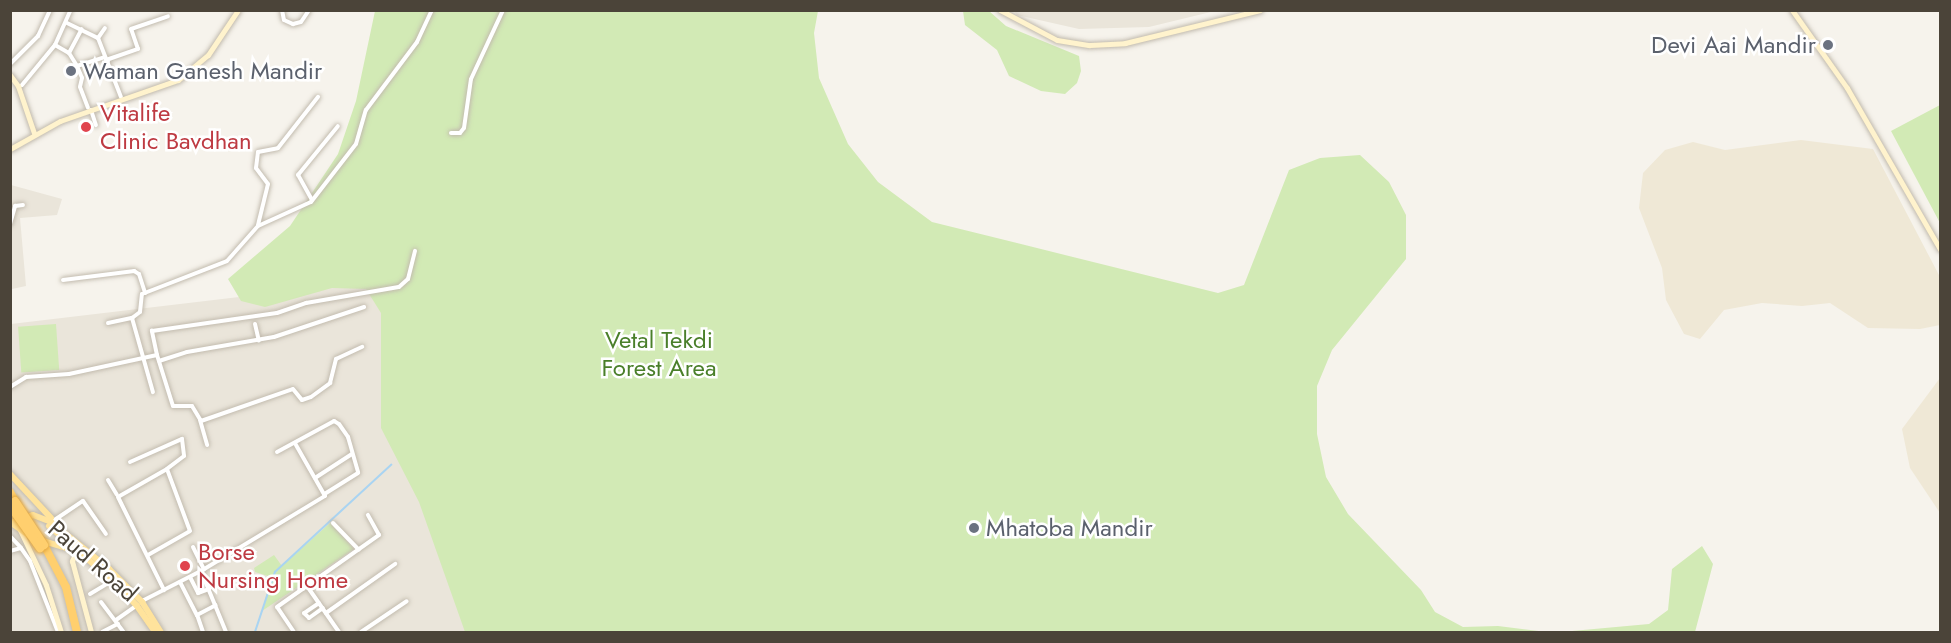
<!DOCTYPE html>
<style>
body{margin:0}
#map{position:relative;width:1951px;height:643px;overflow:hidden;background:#f6f3ec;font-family:Jost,sans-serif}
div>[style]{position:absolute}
.residential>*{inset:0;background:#eae5da}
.education>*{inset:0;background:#efe8d6}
.green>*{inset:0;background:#d2eab5;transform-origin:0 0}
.stream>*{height:1.5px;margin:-0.75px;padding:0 0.75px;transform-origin:0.75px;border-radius:0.75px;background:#a9d4f2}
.roads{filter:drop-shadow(0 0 2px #c2bbae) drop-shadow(0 0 2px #c2bbae)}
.street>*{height:4px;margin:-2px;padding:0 2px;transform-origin:2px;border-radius:2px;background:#fff}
.secondary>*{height:5px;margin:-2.5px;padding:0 2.5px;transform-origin:2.5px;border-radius:2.5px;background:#fff3cd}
.primary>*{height:6px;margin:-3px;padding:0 3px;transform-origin:3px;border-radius:3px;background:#ffe39c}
.highway>*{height:8px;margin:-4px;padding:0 4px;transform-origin:4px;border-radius:4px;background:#ffcf6e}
.bridges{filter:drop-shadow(0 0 2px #e0a43c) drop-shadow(0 0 2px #e0a43c)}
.highway-bridge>*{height:8px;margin:-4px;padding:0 4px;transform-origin:4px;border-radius:4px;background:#ffcf6e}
.dots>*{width:16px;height:16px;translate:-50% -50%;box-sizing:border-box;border:3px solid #fff;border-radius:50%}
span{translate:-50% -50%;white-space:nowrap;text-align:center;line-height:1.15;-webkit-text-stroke:5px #fff;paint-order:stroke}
.worship-label{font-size:24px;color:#5b616d}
.right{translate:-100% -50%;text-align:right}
.left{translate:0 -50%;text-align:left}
.health-label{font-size:24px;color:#be3a42}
.park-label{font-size:24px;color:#4a7f2a}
.street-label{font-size:24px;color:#4b4439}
.frame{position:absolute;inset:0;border:12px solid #4b4439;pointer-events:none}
</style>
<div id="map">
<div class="residential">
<i style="clip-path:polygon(1014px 11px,1215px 11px,1149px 27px,1079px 29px,1017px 15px)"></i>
<i style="clip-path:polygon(11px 185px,62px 199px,57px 215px,20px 218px,26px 286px,12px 289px)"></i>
<i style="clip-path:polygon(383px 280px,476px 632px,11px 632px,11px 324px)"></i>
</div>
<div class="education">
<i style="clip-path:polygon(1801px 140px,1873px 149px,1940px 277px,1940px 325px,1920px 329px,1868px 328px,1830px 303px,1802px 306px,1762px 303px,1724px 310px,1700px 339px,1684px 334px,1666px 300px,1662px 268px,1639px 208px,1643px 173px,1665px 150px,1693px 142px,1725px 150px)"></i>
<i style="clip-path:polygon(1940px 378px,1940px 513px,1910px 468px,1902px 429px)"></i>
</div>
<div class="green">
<i style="clip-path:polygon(375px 11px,818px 11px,814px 33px,819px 78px,848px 144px,878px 182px,932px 222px,1218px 293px,1244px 285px,1289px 170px,1320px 158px,1360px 155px,1389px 182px,1406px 215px,1406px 259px,1332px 350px,1317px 386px,1317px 434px,1326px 477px,1348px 514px,1421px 590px,1435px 612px,1463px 627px,1498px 626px,1547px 632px,465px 632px,419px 502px,381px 428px,381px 313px,366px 289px,332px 288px,265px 307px,241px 301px,228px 279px,290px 226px,338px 154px,356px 101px)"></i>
<i style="clip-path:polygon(963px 11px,989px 11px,1006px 26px,1079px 56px,1081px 71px,1077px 83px,1065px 94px,1041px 91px,1009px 76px,997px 50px,965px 25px)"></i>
<i style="clip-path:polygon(1940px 105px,1940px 223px,1891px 131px)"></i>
<i style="left:56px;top:324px;width:46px;height:38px;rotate:86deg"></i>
<i style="clip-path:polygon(330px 523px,354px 549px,262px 611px,271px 577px,255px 572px,254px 568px,274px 555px,282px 566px)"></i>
<i style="clip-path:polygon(1702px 546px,1713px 564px,1695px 632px,1561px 632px,1649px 624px,1668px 610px,1672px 569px)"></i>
</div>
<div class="stream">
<i style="left:255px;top:632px;width:63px;rotate:-71.6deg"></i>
<i style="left:275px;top:572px;width:158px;rotate:-42.7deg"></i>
</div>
<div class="roads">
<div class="street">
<i style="left:282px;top:10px;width:10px;rotate:79deg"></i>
<i style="left:284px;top:20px;width:10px;rotate:24deg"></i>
<i style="left:293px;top:24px;width:8px;rotate:-14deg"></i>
<i style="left:301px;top:22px;width:14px;rotate:-56deg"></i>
<i style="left:67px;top:23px;width:34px;rotate:26deg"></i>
<i style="left:98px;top:38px;width:63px;rotate:68.7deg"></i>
<i style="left:98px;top:38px;width:12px;rotate:-55deg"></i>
<i style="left:55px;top:45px;width:16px;rotate:30deg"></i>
<i style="left:69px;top:53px;width:15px;rotate:58deg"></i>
<i style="left:77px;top:66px;width:13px;rotate:67deg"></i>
<i style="left:82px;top:78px;width:9px;rotate:103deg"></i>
<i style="left:80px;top:87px;width:22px;rotate:69deg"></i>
<i style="left:69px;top:53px;width:27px;rotate:-62deg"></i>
<i style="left:106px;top:60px;width:34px;rotate:-19deg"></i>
<i style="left:138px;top:49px;width:21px;rotate:-109deg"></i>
<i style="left:131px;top:29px;width:39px;rotate:-19deg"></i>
<i style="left:10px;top:64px;width:40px;rotate:-45deg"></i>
<i style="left:38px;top:36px;width:29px;rotate:-65deg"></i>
<i style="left:77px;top:66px;width:29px;rotate:-18deg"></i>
<i style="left:22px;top:85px;width:52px;rotate:-50.5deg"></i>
<i style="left:55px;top:45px;width:37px;rotate:-66deg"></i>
<i style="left:91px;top:110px;width:16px;rotate:72deg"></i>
<i style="left:451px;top:133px;width:9px"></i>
<i style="left:460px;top:133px;width:6px;rotate:-51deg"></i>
<i style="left:464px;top:128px;width:49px;rotate:-81.9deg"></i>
<i style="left:471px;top:79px;width:76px;rotate:-65.1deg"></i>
<i style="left:312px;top:200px;width:29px;rotate:-119deg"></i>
<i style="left:298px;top:175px;width:63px;rotate:-50.8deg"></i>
<i style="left:10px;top:224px;width:19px;rotate:-74deg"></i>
<i style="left:15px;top:206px;width:8px;rotate:-7deg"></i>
<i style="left:258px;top:225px;width:42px;rotate:-76.3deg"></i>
<i style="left:268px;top:184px;width:20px;rotate:-127deg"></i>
<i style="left:256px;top:168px;width:16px;rotate:-83deg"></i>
<i style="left:258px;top:152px;width:20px;rotate:-11deg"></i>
<i style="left:278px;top:148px;width:65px;rotate:-51.9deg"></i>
<i style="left:63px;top:280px;width:72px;rotate:-7.2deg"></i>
<i style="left:134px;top:271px;width:6px;rotate:31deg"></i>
<i style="left:139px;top:274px;width:20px;rotate:72deg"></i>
<i style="left:132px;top:318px;width:10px;rotate:-37deg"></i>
<i style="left:140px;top:312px;width:18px;rotate:-84deg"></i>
<i style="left:142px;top:294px;width:91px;rotate:-21.2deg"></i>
<i style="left:227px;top:261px;width:47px;rotate:-48.5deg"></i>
<i style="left:258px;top:226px;width:58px;rotate:-24.4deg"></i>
<i style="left:311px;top:202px;width:73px;rotate:-52.2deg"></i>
<i style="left:356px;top:144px;width:35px;rotate:-74deg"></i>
<i style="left:366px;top:110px;width:85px;rotate:-53.1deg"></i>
<i style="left:417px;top:42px;width:35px;rotate:-65deg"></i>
<i style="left:108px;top:323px;width:25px;rotate:-12deg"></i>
<i style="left:132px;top:318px;width:77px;rotate:74.2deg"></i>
<i style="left:255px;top:324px;width:17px;rotate:77deg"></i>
<i style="left:157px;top:355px;width:25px;rotate:-102deg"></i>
<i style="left:152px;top:331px;width:126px;rotate:-8.2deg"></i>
<i style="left:277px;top:313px;width:31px;rotate:-19deg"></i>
<i style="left:306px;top:303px;width:94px;rotate:-9.8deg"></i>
<i style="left:399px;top:287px;width:12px;rotate:-42deg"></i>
<i style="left:408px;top:279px;width:29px;rotate:-76deg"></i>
<i style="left:159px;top:361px;width:29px;rotate:-18deg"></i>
<i style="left:187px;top:352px;width:88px;rotate:-9.8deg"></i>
<i style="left:274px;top:337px;width:95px;rotate:-18.4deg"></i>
<i style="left:10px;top:387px;width:19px;rotate:-32deg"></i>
<i style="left:26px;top:377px;width:43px;rotate:-4deg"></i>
<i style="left:69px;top:374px;width:90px;rotate:-12.2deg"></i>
<i style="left:157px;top:355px;width:53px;rotate:72.6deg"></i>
<i style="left:173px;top:406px;width:19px"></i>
<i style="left:192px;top:406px;width:17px;rotate:59deg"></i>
<i style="left:201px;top:421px;width:97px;rotate:-19.2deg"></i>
<i style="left:293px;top:389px;width:14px;rotate:51deg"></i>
<i style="left:302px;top:400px;width:9px;rotate:-18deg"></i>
<i style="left:311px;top:397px;width:24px;rotate:-36deg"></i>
<i style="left:330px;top:383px;width:25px;rotate:-76deg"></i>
<i style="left:336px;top:359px;width:29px;rotate:-25deg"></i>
<i style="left:200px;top:420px;width:26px;rotate:74deg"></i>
<i style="left:277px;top:452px;width:65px;rotate:-28.5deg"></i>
<i style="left:334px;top:421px;width:6px;rotate:31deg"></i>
<i style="left:339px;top:424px;width:16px;rotate:55deg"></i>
<i style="left:348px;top:437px;width:37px;rotate:74deg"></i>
<i style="left:358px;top:473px;width:40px;rotate:148deg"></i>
<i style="left:130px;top:462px;width:57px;rotate:-23.9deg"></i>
<i style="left:182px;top:439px;width:17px;rotate:83deg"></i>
<i style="left:184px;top:456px;width:21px;rotate:143deg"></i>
<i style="left:315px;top:478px;width:44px;rotate:-33deg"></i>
<i style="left:108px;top:480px;width:17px;rotate:59deg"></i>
<i style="left:53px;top:521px;width:36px;rotate:-34deg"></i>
<i style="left:83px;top:501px;width:40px;rotate:55.1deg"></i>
<i style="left:333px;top:523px;width:37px;rotate:46deg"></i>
<i style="left:10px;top:536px;width:16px;rotate:47deg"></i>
<i style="left:193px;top:547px;width:25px;rotate:64deg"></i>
<i style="left:10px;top:551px;width:11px;rotate:-15deg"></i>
<i style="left:21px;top:548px;width:16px;rotate:55deg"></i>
<i style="left:30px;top:561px;width:76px;rotate:68.5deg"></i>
<i style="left:148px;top:555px;width:48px;rotate:-29.7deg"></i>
<i style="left:190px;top:531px;width:66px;rotate:-110.4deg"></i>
<i style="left:167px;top:469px;width:56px;rotate:150.3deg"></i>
<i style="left:118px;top:497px;width:104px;rotate:63.7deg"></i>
<i style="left:201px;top:571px;width:66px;rotate:67.7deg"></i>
<i style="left:190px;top:577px;width:18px;rotate:63deg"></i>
<i style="left:198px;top:593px;width:12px;rotate:-20deg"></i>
<i style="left:180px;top:582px;width:37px;rotate:63deg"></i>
<i style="left:307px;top:586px;width:56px;rotate:55.2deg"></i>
<i style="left:90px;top:594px;width:26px;rotate:-31deg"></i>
<i style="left:142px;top:601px;width:66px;rotate:-27deg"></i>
<i style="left:201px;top:571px;width:145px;rotate:-31.2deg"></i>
<i style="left:325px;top:496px;width:59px;rotate:-119.6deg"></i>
<i style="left:101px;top:602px;width:38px;rotate:53deg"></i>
<i style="left:319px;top:603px;width:18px;rotate:146deg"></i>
<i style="left:304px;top:613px;width:7px;rotate:45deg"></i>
<i style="left:309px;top:618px;width:17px;rotate:-36deg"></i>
<i style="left:326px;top:613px;width:85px;rotate:-35.4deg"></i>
<i style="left:116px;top:620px;width:24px;rotate:-35deg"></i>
<i style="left:102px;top:632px;width:18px;rotate:-27deg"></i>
<i style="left:203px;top:632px;width:18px;rotate:-109deg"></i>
<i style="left:197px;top:615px;width:21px;rotate:-28deg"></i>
<i style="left:294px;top:632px;width:30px;rotate:-124deg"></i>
<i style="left:277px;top:607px;width:125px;rotate:-35.2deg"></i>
<i style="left:379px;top:535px;width:23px;rotate:-119deg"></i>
<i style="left:361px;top:632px;width:55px;rotate:-34deg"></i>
</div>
<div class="secondary">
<i style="left:1000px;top:10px;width:64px;rotate:27.8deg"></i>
<i style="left:1057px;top:40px;width:33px;rotate:9deg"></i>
<i style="left:1090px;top:45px;width:35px;rotate:-3deg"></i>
<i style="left:1125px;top:43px;width:139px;rotate:-13.7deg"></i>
<i style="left:1792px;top:10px;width:95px;rotate:54.8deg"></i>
<i style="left:1847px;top:88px;width:186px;rotate:60deg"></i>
<i style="left:10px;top:75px;width:14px;rotate:54deg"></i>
<i style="left:18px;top:86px;width:50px;rotate:71.2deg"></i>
<i style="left:10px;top:149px;width:57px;rotate:-29.2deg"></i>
<i style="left:60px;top:121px;width:125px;rotate:-19.2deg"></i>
<i style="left:178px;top:80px;width:39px;rotate:-40deg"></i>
<i style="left:208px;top:55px;width:54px;rotate:-56.3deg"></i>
<i style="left:20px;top:530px;width:61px;rotate:64.7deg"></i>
<i style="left:46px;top:585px;width:49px;rotate:72.3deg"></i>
<i style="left:76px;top:551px;width:11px;rotate:112deg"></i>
<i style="left:72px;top:561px;width:73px;rotate:75deg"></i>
</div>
<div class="primary">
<i style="left:10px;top:474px;width:60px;rotate:47deg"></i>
<i style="left:10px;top:522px;width:24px;rotate:35deg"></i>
<i style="left:10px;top:523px;width:24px;rotate:-19deg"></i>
<i style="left:33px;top:515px;width:19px;rotate:21deg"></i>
<i style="left:51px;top:522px;width:75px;rotate:39deg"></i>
<i style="left:109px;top:569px;width:47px;rotate:45deg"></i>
<i style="left:142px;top:602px;width:36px;rotate:58deg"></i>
<i style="left:49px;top:526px;width:83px;rotate:40.6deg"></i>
<i style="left:112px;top:580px;width:36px;rotate:46deg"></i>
<i style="left:137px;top:606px;width:32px;rotate:55deg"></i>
<i style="left:40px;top:540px;width:34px;rotate:17deg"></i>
</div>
<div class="highway">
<i style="left:10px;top:492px;width:10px;rotate:61deg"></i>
<i style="left:44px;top:545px;width:47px;rotate:62.4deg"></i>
<i style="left:66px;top:587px;width:46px;rotate:76.3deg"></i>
</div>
</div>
<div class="bridges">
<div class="highway-bridge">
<i style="left:15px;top:501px;width:53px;rotate:56.6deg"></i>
<i style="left:10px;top:506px;width:52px;rotate:54.5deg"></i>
</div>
</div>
<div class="dots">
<i style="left:1828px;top:45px;background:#6b7280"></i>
<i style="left:71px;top:71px;background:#6b7280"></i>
<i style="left:86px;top:127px;background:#e0444e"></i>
<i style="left:974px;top:528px;background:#6b7280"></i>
<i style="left:185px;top:566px;background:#e0444e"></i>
</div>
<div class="worship-label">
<span class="right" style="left:1816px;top:45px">Devi Aai Mandir</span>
<span class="left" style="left:83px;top:71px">Waman Ganesh Mandir</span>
<span class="left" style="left:986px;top:528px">Mhatoba Mandir</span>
</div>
<div class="health-label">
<span class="left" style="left:100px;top:127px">Vitalife<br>Clinic Bavdhan</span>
<span class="left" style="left:198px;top:566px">Borse<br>Nursing Home</span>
</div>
<div class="park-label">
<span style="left:659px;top:354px">Vetal Tekdi<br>Forest Area</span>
</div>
<div class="street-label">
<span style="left:93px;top:561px;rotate:41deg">Paud Road</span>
</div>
<div class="frame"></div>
</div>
